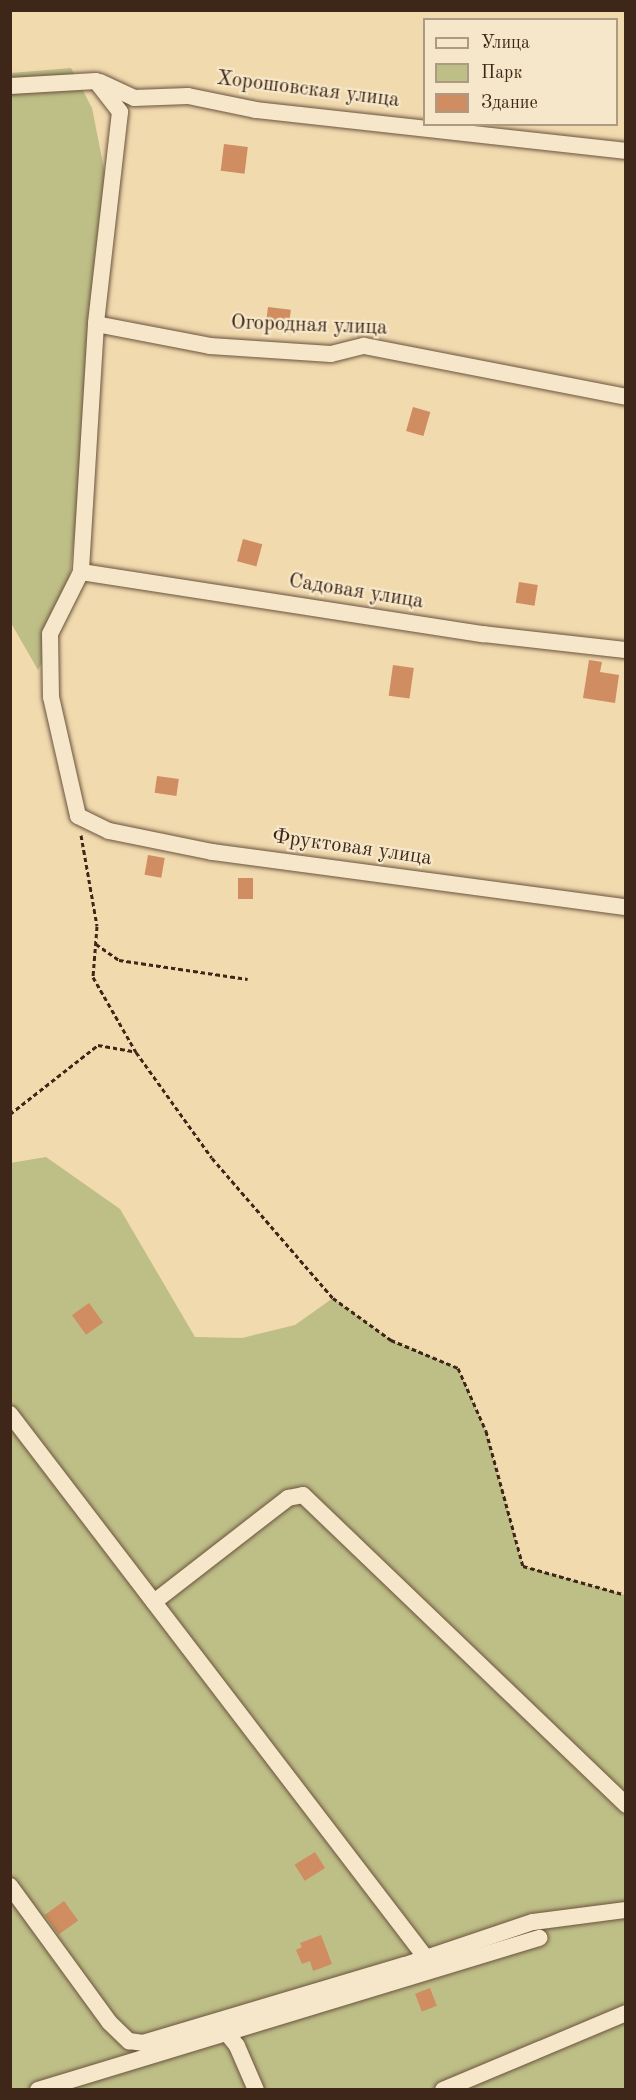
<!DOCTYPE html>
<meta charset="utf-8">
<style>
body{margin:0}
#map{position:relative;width:636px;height:2100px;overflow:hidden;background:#f1daae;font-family:"Old Standard TT",serif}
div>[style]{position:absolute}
.green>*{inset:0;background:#bebe87}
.building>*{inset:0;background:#cf8d61;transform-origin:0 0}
.path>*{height:3px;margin-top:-1.5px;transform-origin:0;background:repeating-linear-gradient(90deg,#3e2718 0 4.5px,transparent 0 7.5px)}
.roads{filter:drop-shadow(0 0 2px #6b543e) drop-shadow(0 0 2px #6b543e)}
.minor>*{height:16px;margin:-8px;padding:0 8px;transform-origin:8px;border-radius:8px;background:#f6e7ca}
span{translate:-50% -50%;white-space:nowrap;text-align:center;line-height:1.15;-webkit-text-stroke:4.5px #f6e7ca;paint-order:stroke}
.street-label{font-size:21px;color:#3e2718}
.frame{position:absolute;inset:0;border:12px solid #3e2718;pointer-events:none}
.legend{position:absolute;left:423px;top:18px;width:195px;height:108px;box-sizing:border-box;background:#f6e7ca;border:2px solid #ac9a83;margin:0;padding:8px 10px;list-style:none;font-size:18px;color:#3e2718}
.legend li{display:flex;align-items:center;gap:12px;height:30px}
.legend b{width:30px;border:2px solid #ac9a83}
</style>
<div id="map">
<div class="green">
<i style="clip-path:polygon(71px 68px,92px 108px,111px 204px,65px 620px,38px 670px,11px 623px,11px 73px)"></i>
<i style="clip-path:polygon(46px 1157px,120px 1209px,195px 1337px,242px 1338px,295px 1325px,333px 1298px,391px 1340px,458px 1368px,486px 1431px,523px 1566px,625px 1595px,626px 2089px,11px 2090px,10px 1163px)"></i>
</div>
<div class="building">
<i style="left:224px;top:144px;width:24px;height:27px;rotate:7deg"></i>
<i style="left:268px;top:307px;width:23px;height:21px;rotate:7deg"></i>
<i style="left:413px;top:407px;width:18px;height:25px;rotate:16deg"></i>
<i style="left:243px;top:539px;width:20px;height:23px;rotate:15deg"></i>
<i style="left:519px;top:582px;width:19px;height:21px;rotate:9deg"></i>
<i style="clip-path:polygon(589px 660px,602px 662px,600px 672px,619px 675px,615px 703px,583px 698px)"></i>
<i style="left:393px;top:665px;width:21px;height:31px;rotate:8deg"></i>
<i style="left:157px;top:776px;width:22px;height:17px;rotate:8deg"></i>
<i style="left:148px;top:855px;width:17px;height:20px;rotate:10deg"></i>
<i style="left:238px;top:878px;width:15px;height:21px"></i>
<i style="left:89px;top:1303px;width:24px;height:21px;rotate:54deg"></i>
<i style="left:315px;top:1852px;width:19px;height:24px;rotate:58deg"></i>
<i style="left:64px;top:1901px;width:24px;height:24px;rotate:54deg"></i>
<i style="clip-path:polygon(321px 1935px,332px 1964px,313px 1971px,310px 1961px,302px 1964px,296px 1950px,302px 1947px,300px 1943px)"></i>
<i style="left:430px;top:1988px;width:19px;height:16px;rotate:69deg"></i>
</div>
<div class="path">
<i style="left:81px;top:835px;width:92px;rotate:80deg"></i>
<i style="left:97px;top:926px;width:51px;rotate:94.5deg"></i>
<i style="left:93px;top:977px;width:86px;rotate:60.2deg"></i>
<i style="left:96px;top:944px;width:28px;rotate:35deg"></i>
<i style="left:119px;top:960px;width:130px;rotate:8.4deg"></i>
<i style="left:10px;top:1114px;width:112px;rotate:-38.1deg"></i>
<i style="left:98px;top:1045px;width:39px;rotate:10deg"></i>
<i style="left:136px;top:1052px;width:130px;rotate:54.4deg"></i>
<i style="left:212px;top:1158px;width:185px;rotate:49.2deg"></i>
<i style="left:333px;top:1298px;width:72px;rotate:35.9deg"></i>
<i style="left:391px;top:1340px;width:73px;rotate:22.7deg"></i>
<i style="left:458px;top:1368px;width:69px;rotate:66deg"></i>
<i style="left:486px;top:1431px;width:140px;rotate:74.7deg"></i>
<i style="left:523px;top:1566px;width:107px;rotate:15.7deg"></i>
</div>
<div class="roads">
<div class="minor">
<i style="left:100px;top:82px;width:38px;rotate:25deg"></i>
<i style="left:134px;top:98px;width:54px;rotate:-2.1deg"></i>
<i style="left:188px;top:96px;width:69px;rotate:11.6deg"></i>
<i style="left:256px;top:110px;width:372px;rotate:6.3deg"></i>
<i style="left:10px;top:86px;width:86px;rotate:-3.3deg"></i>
<i style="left:96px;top:81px;width:39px;rotate:52deg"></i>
<i style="left:120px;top:112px;width:213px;rotate:96.5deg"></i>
<i style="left:96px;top:324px;width:248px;rotate:93.5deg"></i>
<i style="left:81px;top:572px;width:69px;rotate:116.6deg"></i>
<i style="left:50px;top:634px;width:63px;rotate:89.1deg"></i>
<i style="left:51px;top:697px;width:122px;rotate:77.2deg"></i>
<i style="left:78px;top:816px;width:34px;rotate:26deg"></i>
<i style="left:109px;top:831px;width:105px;rotate:11.5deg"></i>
<i style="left:212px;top:852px;width:418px;rotate:7.6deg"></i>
<i style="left:96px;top:324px;width:116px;rotate:10.9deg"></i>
<i style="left:210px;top:346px;width:121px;rotate:3.8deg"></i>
<i style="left:331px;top:354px;width:34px;rotate:-14deg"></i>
<i style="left:364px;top:346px;width:267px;rotate:11deg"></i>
<i style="left:81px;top:572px;width:407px;rotate:8.8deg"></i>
<i style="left:483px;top:634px;width:144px;rotate:6.4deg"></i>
<i style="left:10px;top:1414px;width:685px;rotate:52.59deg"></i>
<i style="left:154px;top:1602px;width:170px;rotate:-37.8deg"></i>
<i style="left:288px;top:1498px;width:15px;rotate:-11deg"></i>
<i style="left:303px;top:1495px;width:448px;rotate:43.8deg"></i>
<i style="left:10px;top:1886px;width:168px;rotate:53.9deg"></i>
<i style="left:109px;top:2022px;width:28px;rotate:44deg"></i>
<i style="left:129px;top:2041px;width:14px;rotate:8deg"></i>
<i style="left:143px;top:2043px;width:273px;rotate:-16.6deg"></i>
<i style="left:405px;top:1965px;width:135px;rotate:-18.6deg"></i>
<i style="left:533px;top:1922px;width:94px;rotate:-7.4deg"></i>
<i style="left:225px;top:2031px;width:19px;rotate:51deg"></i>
<i style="left:237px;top:2046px;width:48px;rotate:66.6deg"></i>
<i style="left:38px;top:2090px;width:524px;rotate:-16.88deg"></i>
<i style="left:443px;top:2090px;width:199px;rotate:-22.8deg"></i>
</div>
</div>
<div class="street-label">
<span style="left:308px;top:90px;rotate:7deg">Хорошовская улица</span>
<span style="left:309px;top:326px;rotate:2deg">Огородная улица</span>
<span style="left:356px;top:592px;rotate:9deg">Садовая улица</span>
<span style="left:352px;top:848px;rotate:8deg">Фруктовая улица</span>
</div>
<div class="frame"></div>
<ul class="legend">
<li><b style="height:8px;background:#f6e7ca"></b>Улица</li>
<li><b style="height:16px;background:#bebe87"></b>Парк</li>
<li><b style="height:16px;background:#cf8d61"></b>Здание</li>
</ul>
</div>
